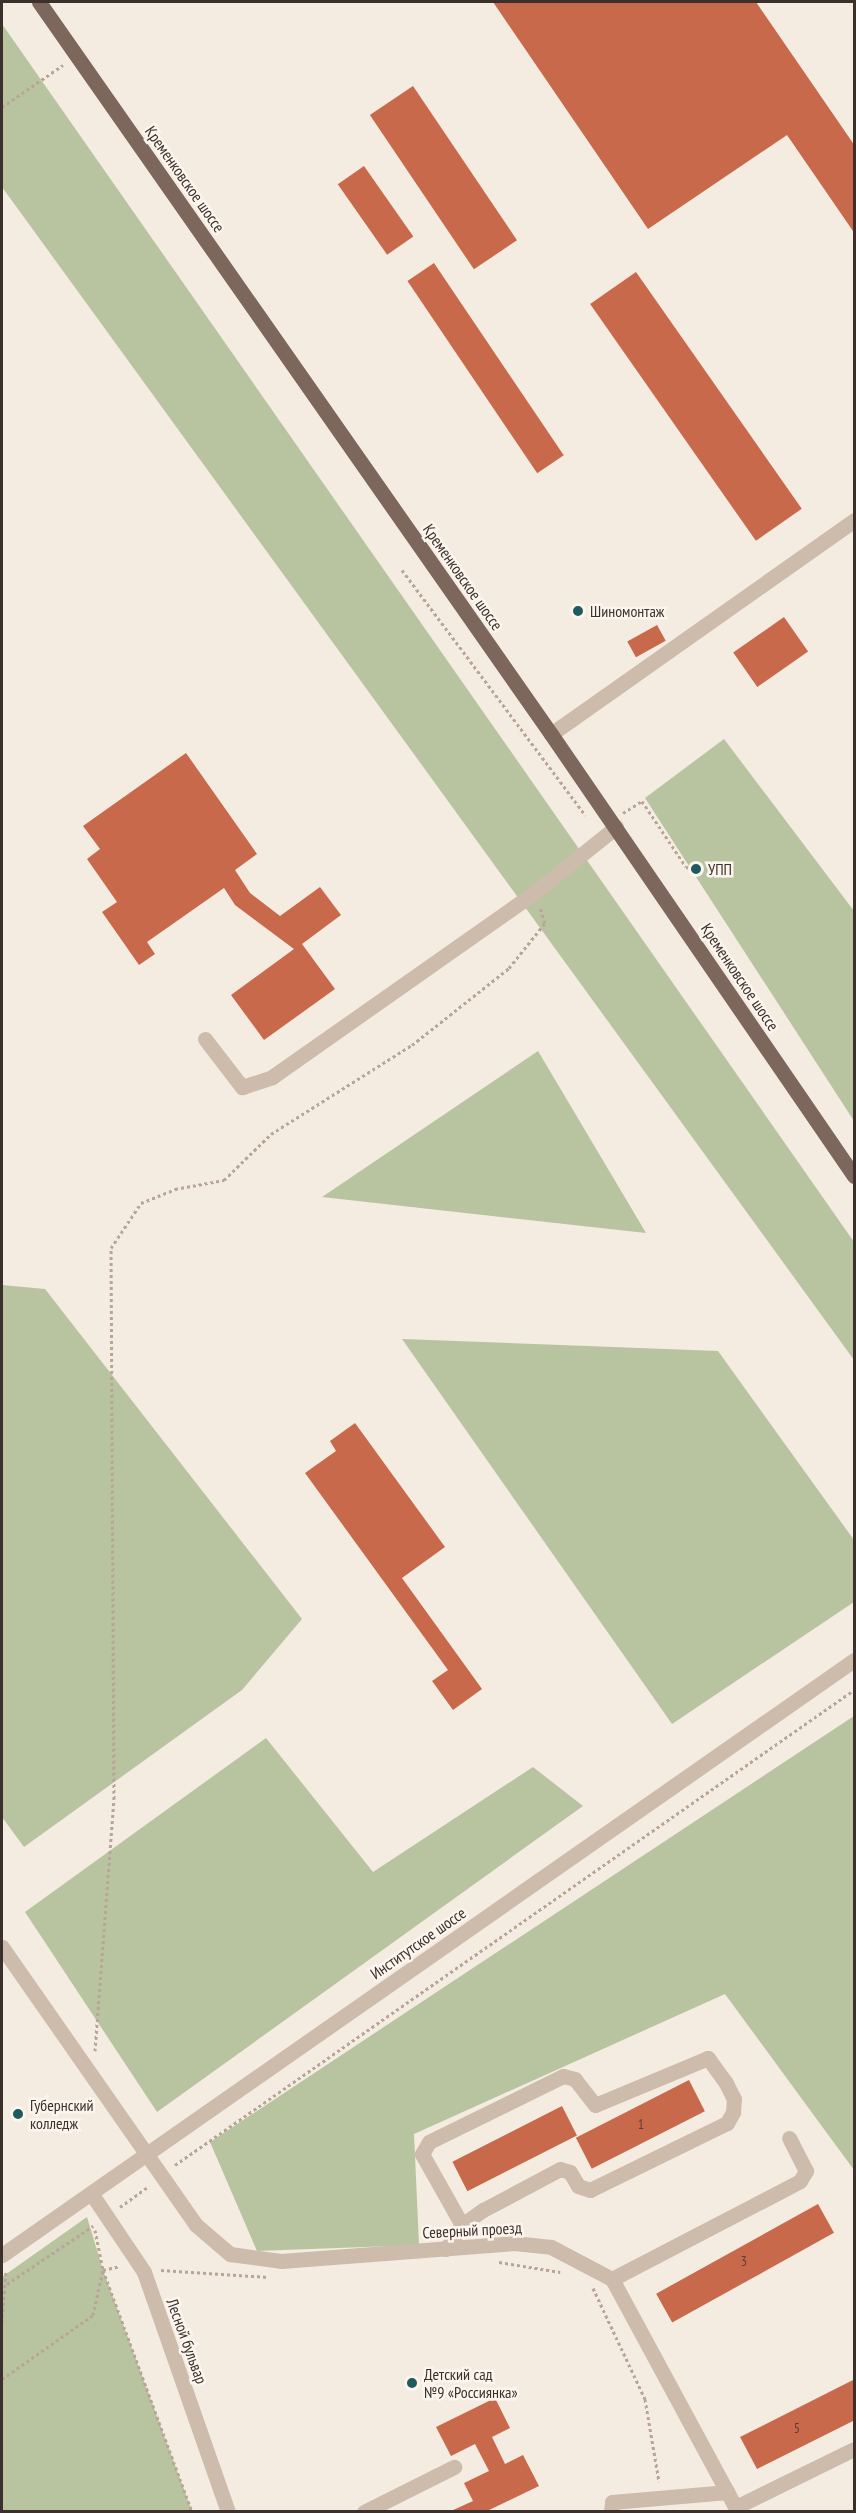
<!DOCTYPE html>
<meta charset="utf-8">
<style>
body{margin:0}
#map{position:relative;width:856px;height:2513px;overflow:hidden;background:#f4ebe1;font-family:"PT Sans Narrow",sans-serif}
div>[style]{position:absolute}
.green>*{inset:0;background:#b8c4a0}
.building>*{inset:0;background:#c8694b;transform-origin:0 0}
.path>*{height:3px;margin-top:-1.5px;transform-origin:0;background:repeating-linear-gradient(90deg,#b9a596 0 3px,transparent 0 6px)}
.minor>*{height:15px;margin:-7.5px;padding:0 7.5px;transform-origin:7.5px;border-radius:7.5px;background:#cdbbac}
.major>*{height:15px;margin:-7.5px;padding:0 7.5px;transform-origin:7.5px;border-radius:7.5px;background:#7d675c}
.dots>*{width:16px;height:16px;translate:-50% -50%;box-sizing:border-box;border:3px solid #fbf5ee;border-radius:50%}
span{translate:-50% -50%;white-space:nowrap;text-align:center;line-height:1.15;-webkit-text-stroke:5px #fbf5ee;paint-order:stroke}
.number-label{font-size:14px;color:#5e3e33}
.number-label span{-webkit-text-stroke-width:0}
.street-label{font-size:16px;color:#3b302b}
.poi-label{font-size:16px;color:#3b302b}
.left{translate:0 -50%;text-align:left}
.frame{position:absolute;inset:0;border:3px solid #3b302b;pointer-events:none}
</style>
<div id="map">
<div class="green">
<i style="clip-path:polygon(2px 24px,854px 1242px,854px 1360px,2px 187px)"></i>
<i style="clip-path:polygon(724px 739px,854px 911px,854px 1121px,645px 798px)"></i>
<i style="clip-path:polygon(538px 1051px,646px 1233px,322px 1197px)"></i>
<i style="clip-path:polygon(2px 1285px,45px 1289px,302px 1619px,242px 1690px,24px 1847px,2px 1817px)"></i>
<i style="clip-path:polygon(402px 1339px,718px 1351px,854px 1540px,854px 1602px,672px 1724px)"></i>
<i style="clip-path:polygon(854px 1716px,854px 2170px,725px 1994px,414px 2134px,419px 2245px,257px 2251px,210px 2142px)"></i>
<i style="clip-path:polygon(266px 1738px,373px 1872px,533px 1767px,583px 1806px,157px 2112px,25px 1912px)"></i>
<i style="clip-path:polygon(87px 2217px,103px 2270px,192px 2511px,2px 2511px,2px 2277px)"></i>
</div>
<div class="building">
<i style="clip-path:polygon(493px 2px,756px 2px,855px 146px,855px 234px,787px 135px,648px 229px)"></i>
<i style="left:413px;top:86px;width:186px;height:52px;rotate:56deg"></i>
<i style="left:364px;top:166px;width:86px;height:32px;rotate:55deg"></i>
<i style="left:434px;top:263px;width:232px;height:32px;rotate:56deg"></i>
<i style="left:636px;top:272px;width:289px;height:56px;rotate:55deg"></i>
<i style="left:784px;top:617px;width:42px;height:62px;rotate:55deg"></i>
<i style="left:657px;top:625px;width:18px;height:34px;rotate:61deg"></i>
<i style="clip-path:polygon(186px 753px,257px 854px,235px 870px,250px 893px,280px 916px,320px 887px,341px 915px,302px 944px,335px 989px,264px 1040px,231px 995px,294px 949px,235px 905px,224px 888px,147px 942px,155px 954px,139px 965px,102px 912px,117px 902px,87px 859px,100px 849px,83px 826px)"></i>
<i style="clip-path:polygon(355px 1423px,445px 1547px,402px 1578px,482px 1689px,453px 1710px,432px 1681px,448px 1670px,305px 1473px,336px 1451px,330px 1441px)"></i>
<i style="left:689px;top:2080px;width:35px;height:127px;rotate:63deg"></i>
<i style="left:562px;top:2106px;width:33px;height:123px;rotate:63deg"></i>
<i style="left:818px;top:2204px;width:33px;height:185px;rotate:61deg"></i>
<i style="clip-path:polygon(855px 2379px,855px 2420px,757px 2469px,740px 2437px)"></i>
<i style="clip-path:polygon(495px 2398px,510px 2428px,492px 2437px,505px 2464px,523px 2455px,539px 2486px,487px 2511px,451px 2511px,473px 2501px,464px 2483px,489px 2471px,475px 2444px,451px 2456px,436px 2427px)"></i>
</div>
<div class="path">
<i style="left:2px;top:107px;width:74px;rotate:-34.5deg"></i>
<i style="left:402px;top:570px;width:306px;rotate:53.2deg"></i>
<i style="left:623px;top:813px;width:22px;rotate:-32deg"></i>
<i style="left:642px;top:801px;width:79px;rotate:56.3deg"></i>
<i style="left:686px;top:867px;width:10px;rotate:11deg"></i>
<i style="left:95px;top:2051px;width:253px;rotate:-85.7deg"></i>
<i style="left:114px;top:1799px;width:551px;rotate:-90.31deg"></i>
<i style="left:111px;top:1248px;width:54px;rotate:-56.3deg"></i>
<i style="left:141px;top:1203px;width:37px;rotate:-22deg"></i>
<i style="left:175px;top:1189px;width:50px;rotate:-10.4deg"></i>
<i style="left:224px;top:1180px;width:66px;rotate:-44.4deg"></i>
<i style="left:271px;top:1134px;width:167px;rotate:-32.3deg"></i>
<i style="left:412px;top:1045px;width:124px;rotate:-38.4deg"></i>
<i style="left:509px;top:968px;width:58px;rotate:-51.3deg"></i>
<i style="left:545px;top:923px;width:16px;rotate:-108deg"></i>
<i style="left:175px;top:2165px;width:829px;rotate:-34.98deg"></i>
<i style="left:120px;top:2207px;width:36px;rotate:-36deg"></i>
<i style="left:95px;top:2230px;width:41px;rotate:78.7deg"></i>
<i style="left:103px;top:2270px;width:258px;rotate:69.8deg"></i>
<i style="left:499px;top:2262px;width:62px;rotate:9.3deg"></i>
<i style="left:161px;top:2270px;width:107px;rotate:3.7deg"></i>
<i style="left:7px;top:2284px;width:104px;rotate:-34deg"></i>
<i style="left:593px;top:2288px;width:123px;rotate:64.9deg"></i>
<i style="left:645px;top:2399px;width:84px;rotate:80.4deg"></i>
<i style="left:2px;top:2323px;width:52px;rotate:-85.6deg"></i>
<i style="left:2px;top:2379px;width:111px;rotate:-35.1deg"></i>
<i style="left:93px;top:2315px;width:46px;rotate:-77.5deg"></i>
<i style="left:103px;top:2270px;width:17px;rotate:-13deg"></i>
</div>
<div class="minor">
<i style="left:551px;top:734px;width:371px;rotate:-35.2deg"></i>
<i style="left:205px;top:1039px;width:61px;rotate:52.4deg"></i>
<i style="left:242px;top:1087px;width:32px;rotate:-18deg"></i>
<i style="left:272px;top:1077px;width:322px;rotate:-35.1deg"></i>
<i style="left:535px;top:892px;width:104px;rotate:-38.7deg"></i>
<i style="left:2px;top:1947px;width:339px;rotate:55.1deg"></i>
<i style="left:196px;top:2225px;width:45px;rotate:40.5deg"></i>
<i style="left:230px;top:2254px;width:51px;rotate:7.8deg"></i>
<i style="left:281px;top:2261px;width:234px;rotate:-4.4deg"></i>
<i style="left:514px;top:2243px;width:37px;rotate:6deg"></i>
<i style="left:551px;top:2247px;width:69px;rotate:27.7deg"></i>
<i style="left:612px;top:2279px;width:265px;rotate:61.6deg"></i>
<i style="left:91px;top:2193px;width:95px;rotate:56.1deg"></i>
<i style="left:144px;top:2272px;width:254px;rotate:70.7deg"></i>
<i style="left:446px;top:2249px;width:29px;rotate:-56deg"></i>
<i style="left:462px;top:2225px;width:26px;rotate:-36deg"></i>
<i style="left:483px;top:2210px;width:87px;rotate:-28deg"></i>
<i style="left:560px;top:2169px;width:10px;rotate:17deg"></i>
<i style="left:570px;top:2172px;width:16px;rotate:60deg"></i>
<i style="left:578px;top:2186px;width:13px;rotate:18deg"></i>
<i style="left:590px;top:2190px;width:153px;rotate:-26.1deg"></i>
<i style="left:727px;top:2123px;width:13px;rotate:-61deg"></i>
<i style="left:733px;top:2112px;width:13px;rotate:-86deg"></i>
<i style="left:734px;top:2099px;width:18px;rotate:-117deg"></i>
<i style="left:726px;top:2083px;width:31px;rotate:-126deg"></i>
<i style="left:708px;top:2058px;width:122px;rotate:157.4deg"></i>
<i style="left:595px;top:2105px;width:33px;rotate:-128deg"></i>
<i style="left:575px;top:2079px;width:12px;rotate:-166deg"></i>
<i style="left:563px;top:2076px;width:149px;rotate:153.8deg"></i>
<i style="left:429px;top:2142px;width:14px;rotate:120deg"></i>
<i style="left:422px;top:2154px;width:81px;rotate:60.6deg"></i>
<i style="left:2px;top:2255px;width:1039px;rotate:-34.93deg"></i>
<i style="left:612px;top:2279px;width:212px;rotate:-27.5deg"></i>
<i style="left:800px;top:2181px;width:12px;rotate:-59deg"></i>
<i style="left:806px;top:2171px;width:37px;rotate:-117deg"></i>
<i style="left:736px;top:2507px;width:131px;rotate:-26.2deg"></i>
<i style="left:364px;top:2512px;width:101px;rotate:-26.6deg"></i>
<i style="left:611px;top:2512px;width:10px;rotate:-84deg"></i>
<i style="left:612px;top:2502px;width:116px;rotate:-4.9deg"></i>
</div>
<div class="major">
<i style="left:39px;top:2px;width:893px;rotate:55.03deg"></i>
<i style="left:551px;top:734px;width:536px;rotate:55.57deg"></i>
</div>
<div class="dots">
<i style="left:578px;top:611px;background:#1f5a5e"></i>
<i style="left:696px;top:869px;background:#1f5a5e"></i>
<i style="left:18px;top:2114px;background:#1f5a5e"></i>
<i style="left:412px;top:2383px;background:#1f5a5e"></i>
</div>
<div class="number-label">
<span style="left:641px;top:2124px">1</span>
<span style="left:744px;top:2261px">3</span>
<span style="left:797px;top:2428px">5</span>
</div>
<div class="street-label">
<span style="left:185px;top:179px;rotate:55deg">Кременковское шоссе</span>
<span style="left:463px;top:577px;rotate:55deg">Кременковское шоссе</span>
<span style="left:740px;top:977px;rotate:56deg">Кременковское шоссе</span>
<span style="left:418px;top:1943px;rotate:-35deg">Институтское шоссе</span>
<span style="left:472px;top:2230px;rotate:-3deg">Северный проезд</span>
<span style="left:187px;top:2341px;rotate:70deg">Лесной бульвар</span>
</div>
<div class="poi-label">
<span class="left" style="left:590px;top:611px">Шиномонтаж</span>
<span class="left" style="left:708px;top:869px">УПП</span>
<span class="left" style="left:30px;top:2114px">Губернский<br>колледж</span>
<span class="left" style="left:424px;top:2383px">Детcкий сад<br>№9 «Россиянка»</span>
</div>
<div class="frame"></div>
</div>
